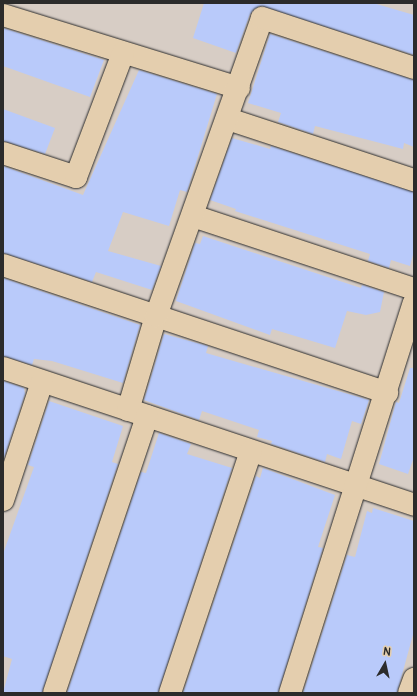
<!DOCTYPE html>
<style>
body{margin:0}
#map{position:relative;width:417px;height:696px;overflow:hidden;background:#d7cdc5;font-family:Pangolin,sans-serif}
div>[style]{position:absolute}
.building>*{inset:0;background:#b9cafa}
.roads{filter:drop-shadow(0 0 1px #2b2b2b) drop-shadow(0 0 1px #2b2b2b)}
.minor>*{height:22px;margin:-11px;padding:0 11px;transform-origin:11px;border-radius:11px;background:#e4ceae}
span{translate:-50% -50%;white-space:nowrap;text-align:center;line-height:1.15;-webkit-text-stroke:4px #e4ceae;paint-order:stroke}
.frame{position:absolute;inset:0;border:4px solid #2b2b2b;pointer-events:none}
.north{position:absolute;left:365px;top:644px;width:40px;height:40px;-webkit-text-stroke:3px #e4ceae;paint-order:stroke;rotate:9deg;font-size:11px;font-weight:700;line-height:16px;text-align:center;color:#2b2b2b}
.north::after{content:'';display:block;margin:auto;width:14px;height:18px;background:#2b2b2b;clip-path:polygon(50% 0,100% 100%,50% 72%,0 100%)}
</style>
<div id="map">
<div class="building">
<i style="clip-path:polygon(204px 3px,373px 3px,414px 15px,414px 55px,260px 6px,250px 14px,236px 53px,193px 38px)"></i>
<i style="clip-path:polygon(3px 28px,104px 60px,90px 97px,3px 66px)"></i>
<i style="clip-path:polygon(270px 34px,414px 80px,414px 147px,404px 143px,403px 149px,315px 126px,313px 134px,278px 122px,281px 113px,248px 103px)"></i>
<i style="clip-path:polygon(139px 70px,217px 94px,187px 192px,180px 190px,169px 226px,123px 212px,108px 251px,161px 266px,152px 290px,96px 272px,92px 282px,3px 253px,3px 166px,83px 195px)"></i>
<i style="clip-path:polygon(3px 109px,55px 128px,45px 154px,3px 141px)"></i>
<i style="clip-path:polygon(232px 138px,270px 149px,271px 146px,414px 192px,414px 251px,410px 266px,391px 260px,389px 268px,368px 261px,370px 254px,235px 211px,236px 209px,210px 200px)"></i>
<i style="clip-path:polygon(203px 236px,361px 288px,362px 285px,384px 292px,380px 312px,366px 315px,347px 311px,335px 348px,272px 329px,270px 335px,176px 301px,195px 243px,200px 244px)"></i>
<i style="clip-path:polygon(3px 278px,140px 325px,123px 383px,52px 361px,34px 359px,32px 365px,3px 356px)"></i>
<i style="clip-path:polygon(164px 334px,208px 346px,206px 353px,369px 400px,361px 424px,352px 421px,341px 459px,327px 454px,325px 462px,271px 444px,272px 441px,257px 437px,259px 430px,202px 411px,199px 420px,144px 400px)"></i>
<i style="clip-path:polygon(410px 368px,414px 368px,414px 457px,408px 474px,379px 464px,396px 402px,399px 403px)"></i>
<i style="clip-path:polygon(3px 381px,24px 388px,25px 394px,4px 458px)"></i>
<i style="clip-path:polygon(49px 401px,123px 426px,112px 462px,118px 464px,42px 693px,3px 693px,12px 659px,3px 656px,3px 554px,34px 467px,28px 465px)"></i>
<i style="clip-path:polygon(159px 433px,191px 444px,187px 454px,232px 468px,158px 693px,67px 693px,141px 472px,146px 473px)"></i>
<i style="clip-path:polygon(263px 468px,335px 495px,318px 547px,323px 548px,278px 693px,183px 693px,256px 476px,260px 478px)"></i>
<i style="clip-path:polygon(373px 508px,414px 521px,414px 631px,397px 693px,303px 693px,347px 555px,355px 557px,367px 511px,372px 513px)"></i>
</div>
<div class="roads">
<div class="minor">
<i style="left:3px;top:15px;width:247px;rotate:17.2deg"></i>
<i style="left:228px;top:119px;width:196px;rotate:18.2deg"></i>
<i style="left:3px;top:153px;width:77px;rotate:18.2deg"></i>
<i style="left:76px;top:177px;width:133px;rotate:-69.2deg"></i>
<i style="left:193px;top:216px;width:233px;rotate:18.3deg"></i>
<i style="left:3px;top:265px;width:405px;rotate:18.4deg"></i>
<i style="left:3px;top:368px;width:433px;rotate:18.4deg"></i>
<i style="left:128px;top:410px;width:98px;rotate:-73.4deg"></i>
<i style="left:156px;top:316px;width:316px;rotate:-70.4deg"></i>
<i style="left:262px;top:18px;width:160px;rotate:18.2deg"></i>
<i style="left:3px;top:500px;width:124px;rotate:-71.7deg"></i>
<i style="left:54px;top:693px;width:292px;rotate:-71.4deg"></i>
<i style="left:170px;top:693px;width:255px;rotate:-71.5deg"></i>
<i style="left:290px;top:693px;width:409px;rotate:-72.4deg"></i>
<i style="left:409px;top:693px;width:15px;rotate:-70deg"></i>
</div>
</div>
<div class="frame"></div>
<div class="north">N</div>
</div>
